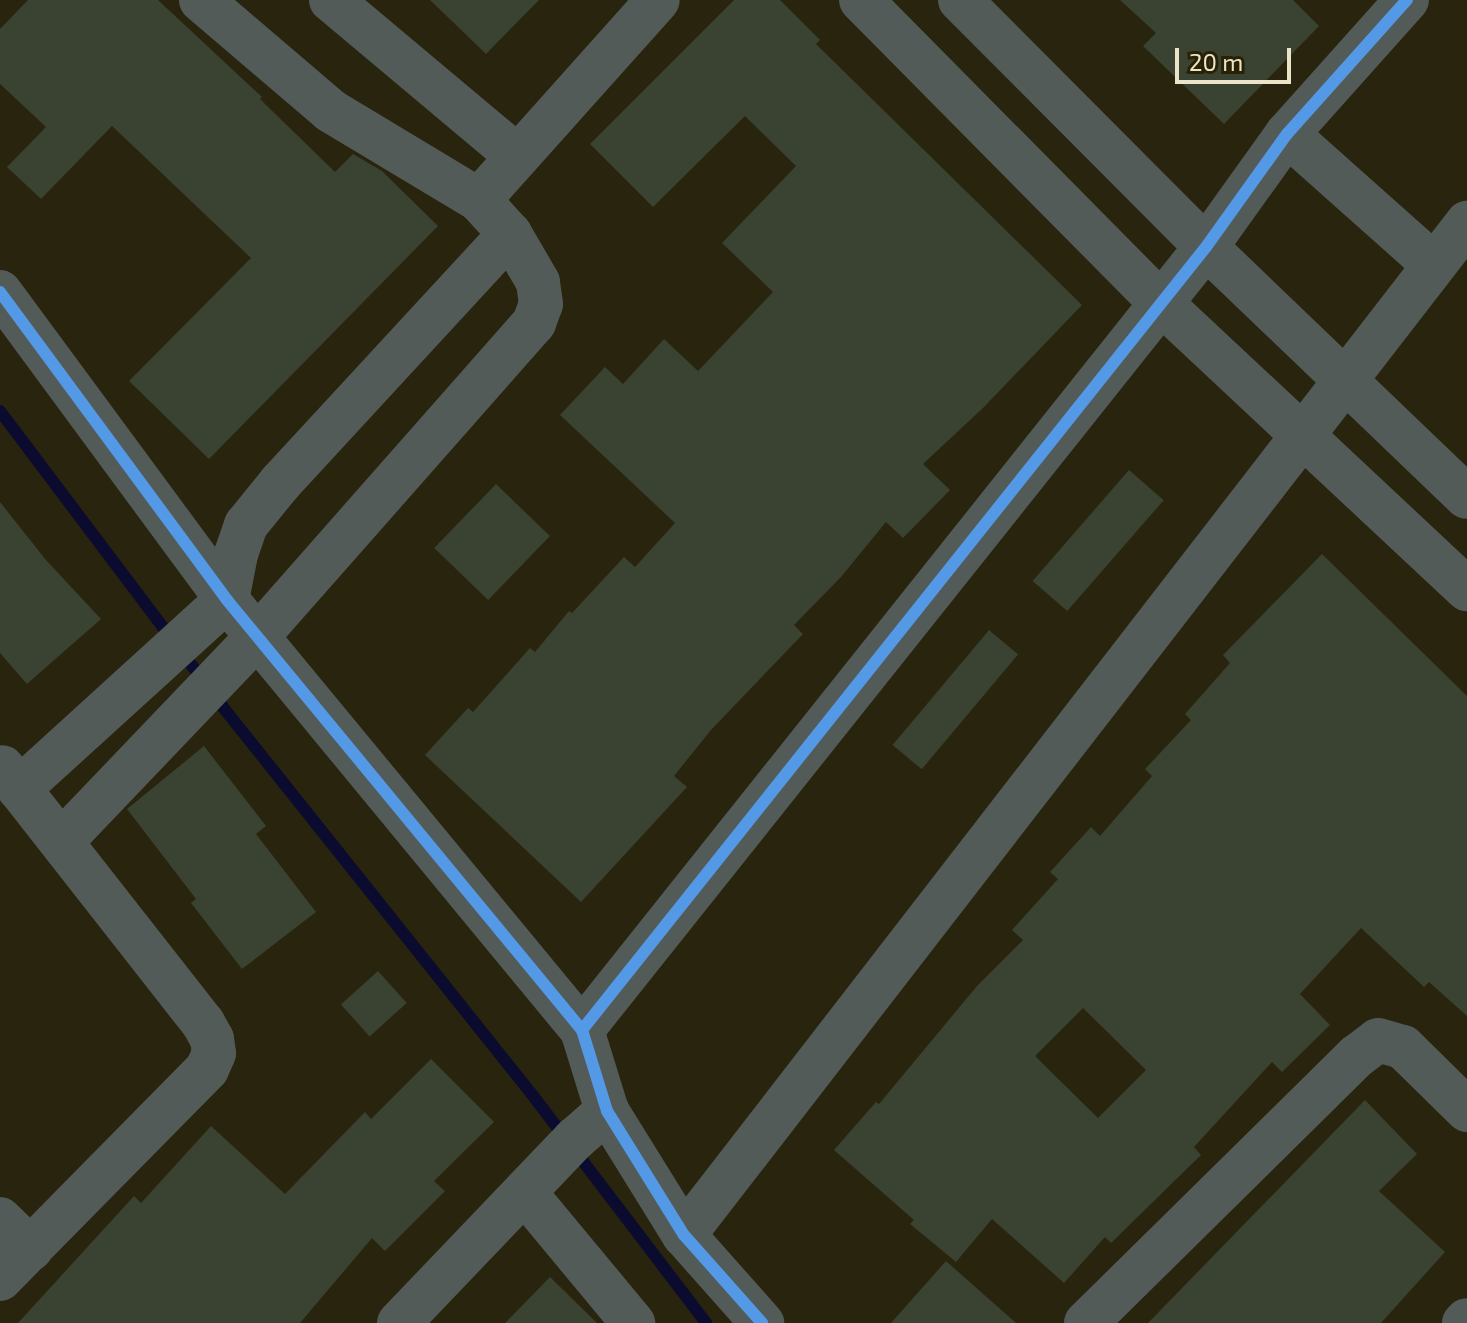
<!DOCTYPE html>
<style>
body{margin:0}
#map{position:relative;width:1467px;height:1323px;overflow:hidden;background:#29240d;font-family:"Exo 2",sans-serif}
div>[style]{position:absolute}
.stream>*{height:12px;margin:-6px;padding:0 6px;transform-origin:6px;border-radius:6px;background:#0b0b30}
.building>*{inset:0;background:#3a4231;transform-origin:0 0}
.minor>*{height:44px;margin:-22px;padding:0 22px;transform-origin:22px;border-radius:22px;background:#535b58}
.cycleway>*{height:12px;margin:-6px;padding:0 6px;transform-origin:6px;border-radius:6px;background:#5399e6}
span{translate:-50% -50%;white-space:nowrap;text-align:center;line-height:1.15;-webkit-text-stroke:6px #292104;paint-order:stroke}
.scale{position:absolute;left:1175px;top:48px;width:116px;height:36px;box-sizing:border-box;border:4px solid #ece4c8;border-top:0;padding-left:10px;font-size:24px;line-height:28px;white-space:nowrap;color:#ece4c8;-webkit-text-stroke:6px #292104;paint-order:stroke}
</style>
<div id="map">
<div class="stream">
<i style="left:0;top:411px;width:369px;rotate:53deg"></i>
<i style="left:222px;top:706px;width:500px;rotate:51.41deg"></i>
<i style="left:534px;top:1097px;width:284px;rotate:52.7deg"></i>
</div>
<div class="building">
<i style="clip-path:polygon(28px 0,158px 0,262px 97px,260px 99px,335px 172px,353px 154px,382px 171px,438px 226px,209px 459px,129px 381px,251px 258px,112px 126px,41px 199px,7px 167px,46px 127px,0 84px,0 29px)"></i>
<i style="clip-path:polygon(430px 0,539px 0,486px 54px)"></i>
<i style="clip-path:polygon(734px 0,780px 0,820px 40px,816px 44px,1082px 305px,983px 408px,923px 464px,950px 490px,903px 538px,886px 522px,841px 577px,794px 625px,803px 634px,711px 730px,674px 776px,687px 787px,581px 902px,425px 755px,468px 708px,473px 712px,530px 648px,535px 652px,569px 611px,572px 613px,624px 557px,635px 567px,675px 523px,560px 415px,605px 367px,623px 384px,664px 339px,698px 371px,773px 292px,722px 243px,796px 166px,745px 116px,653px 207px,590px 144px)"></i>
<i style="clip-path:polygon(1120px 0,1293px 0,1319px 26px,1224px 124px,1143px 46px,1156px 33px)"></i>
<i style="left:1129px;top:470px;width:46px;height:147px;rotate:41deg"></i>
<i style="left:496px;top:484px;width:75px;height:89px;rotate:44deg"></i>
<i style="clip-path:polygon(0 502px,46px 560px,101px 619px,27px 684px,0 653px)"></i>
<i style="clip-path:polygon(evenodd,1322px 554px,1467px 696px,1467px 1016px,1429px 982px,1424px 987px,1361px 928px,1300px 994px,1330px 1025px,1282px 1072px,1272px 1062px,1194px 1147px,1201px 1155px,1111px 1243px,1105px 1237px,1064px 1283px,992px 1219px,956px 1262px,910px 1224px,914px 1220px,834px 1150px,876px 1102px,879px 1104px,977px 986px,1023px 940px,1012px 930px,1058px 879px,1050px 872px,1091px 827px,1100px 836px,1152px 776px,1145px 769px,1191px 720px,1185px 714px,1230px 663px,1223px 655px,1322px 554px,1083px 1008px,1146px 1070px,1098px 1118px,1035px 1056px,1083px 1008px)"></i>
<i style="left:989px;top:630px;width:38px;height:150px;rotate:40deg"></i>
<i style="clip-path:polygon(204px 746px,266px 826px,256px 834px,316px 912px,242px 969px,191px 903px,196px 899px,127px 809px)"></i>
<i style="left:378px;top:971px;width:43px;height:50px;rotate:48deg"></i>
<i style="clip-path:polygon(431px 1059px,494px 1122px,434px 1181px,445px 1191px,385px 1251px,372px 1238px,300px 1323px,18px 1323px,134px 1196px,141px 1203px,211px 1126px,285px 1194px,365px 1112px,371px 1119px)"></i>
<i style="clip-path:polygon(1365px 1100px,1417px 1154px,1379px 1191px,1445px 1252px,1381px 1323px,1148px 1323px)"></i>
<i style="clip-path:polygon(946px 1261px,1016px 1323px,891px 1323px)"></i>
<i style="clip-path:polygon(550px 1277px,597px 1323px,505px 1323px)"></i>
</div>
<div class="minor">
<i style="left:331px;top:0;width:241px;rotate:40deg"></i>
<i style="left:861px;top:0;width:426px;rotate:45.3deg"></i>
<i style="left:1161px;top:303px;width:419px;rotate:43.1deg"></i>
<i style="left:960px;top:0;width:349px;rotate:45.1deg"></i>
<i style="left:1206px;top:247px;width:361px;rotate:43.8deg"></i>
<i style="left:1287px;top:134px;width:197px;rotate:41.7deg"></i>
<i style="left:479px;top:200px;width:268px;rotate:-48.2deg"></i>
<i style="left:0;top:292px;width:383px;rotate:53.6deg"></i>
<i style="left:227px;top:600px;width:558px;rotate:50.46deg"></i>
<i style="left:582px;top:1030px;width:85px;rotate:72.8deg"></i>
<i style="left:607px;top:1111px;width:146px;rotate:58.2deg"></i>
<i style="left:684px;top:1235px;width:118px;rotate:48.4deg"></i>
<i style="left:19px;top:789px;width:281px;rotate:-42.3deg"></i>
<i style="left:227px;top:600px;width:47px;rotate:-78.9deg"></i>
<i style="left:236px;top:554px;width:31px;rotate:-71deg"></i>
<i style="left:246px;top:525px;width:54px;rotate:-51deg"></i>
<i style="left:280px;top:483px;width:339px;rotate:-47.3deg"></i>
<i style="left:62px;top:841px;width:282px;rotate:-46.3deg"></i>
<i style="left:257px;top:637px;width:419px;rotate:-48.6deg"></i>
<i style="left:534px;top:323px;width:20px;rotate:-70deg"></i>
<i style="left:541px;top:304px;width:22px;rotate:-98deg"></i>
<i style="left:538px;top:282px;width:56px;rotate:-120.3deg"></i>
<i style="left:510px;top:234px;width:46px;rotate:-132.4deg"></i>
<i style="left:479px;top:200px;width:173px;rotate:-149deg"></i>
<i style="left:331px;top:111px;width:171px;rotate:-139.5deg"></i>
<i style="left:582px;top:1030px;width:1001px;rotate:-51.45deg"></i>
<i style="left:1206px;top:247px;width:139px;rotate:-54.4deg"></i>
<i style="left:1287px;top:134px;width:180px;rotate:-48.2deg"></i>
<i style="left:526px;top:1194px;width:168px;rotate:50.3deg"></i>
<i style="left:0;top:1219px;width:43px;rotate:44.1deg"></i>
<i style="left:684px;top:1235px;width:1280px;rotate:-52.27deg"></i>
<i style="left:0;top:1279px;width:295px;rotate:-45.4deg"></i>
<i style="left:207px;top:1069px;width:17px;rotate:-66deg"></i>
<i style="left:214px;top:1053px;width:14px;rotate:-98deg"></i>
<i style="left:212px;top:1039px;width:18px;rotate:-119deg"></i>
<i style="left:203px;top:1023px;width:325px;rotate:-128.1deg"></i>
<i style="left:399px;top:1323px;width:255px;rotate:-46.3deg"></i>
<i style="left:575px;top:1139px;width:43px;rotate:-41.2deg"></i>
<i style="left:1086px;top:1323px;width:380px;rotate:-44.6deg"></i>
<i style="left:1357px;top:1056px;width:26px;rotate:-37deg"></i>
<i style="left:1378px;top:1040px;width:26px;rotate:16deg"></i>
<i style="left:1403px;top:1047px;width:90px;rotate:44.5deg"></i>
<i style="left:1464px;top:1323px;width:4px;rotate:-45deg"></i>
</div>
<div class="cycleway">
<i style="left:0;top:292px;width:383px;rotate:53.6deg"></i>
<i style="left:227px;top:600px;width:558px;rotate:50.46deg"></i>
<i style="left:582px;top:1030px;width:85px;rotate:72.8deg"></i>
<i style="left:607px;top:1111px;width:146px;rotate:58.2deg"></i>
<i style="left:684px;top:1235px;width:118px;rotate:48.4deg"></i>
<i style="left:582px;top:1030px;width:1001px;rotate:-51.45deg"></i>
<i style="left:1206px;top:247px;width:139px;rotate:-54.4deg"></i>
<i style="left:1287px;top:134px;width:180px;rotate:-48.2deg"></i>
</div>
<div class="scale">20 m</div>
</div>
